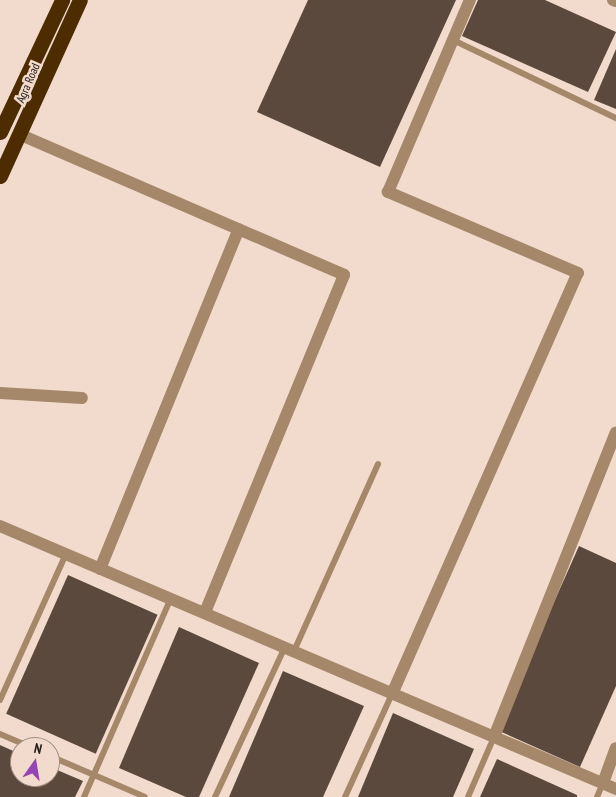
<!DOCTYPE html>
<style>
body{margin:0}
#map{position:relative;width:616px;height:797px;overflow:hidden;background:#f2dbcd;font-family:"PT Sans Narrow",sans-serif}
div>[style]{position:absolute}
.building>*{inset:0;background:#5c493e;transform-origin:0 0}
.lane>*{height:6px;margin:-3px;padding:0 3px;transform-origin:3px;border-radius:3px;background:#a48869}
.street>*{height:12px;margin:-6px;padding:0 6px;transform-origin:6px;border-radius:6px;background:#a48869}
.highway>*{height:15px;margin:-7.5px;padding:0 7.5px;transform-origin:7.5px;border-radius:7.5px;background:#4c2c00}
span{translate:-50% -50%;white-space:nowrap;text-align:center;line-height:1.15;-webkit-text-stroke:5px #f2dbcd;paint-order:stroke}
.street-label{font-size:12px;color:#251d18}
.north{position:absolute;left:10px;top:737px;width:50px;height:50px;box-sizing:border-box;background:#f2dbcd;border:1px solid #a08f85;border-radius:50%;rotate:13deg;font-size:14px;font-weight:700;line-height:20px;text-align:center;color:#251d18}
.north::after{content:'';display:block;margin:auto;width:18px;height:22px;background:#9544b4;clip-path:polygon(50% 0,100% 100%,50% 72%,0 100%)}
</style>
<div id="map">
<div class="building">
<i style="clip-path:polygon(308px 0,456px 0,380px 167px,257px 112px)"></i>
<i style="clip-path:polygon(478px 0,545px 0,616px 32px,588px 92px,462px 36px)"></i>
<i style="clip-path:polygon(616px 49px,616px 109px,594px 100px)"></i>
<i style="clip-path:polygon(579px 546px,616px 563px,616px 686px,580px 767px,497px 730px)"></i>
<i style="left:68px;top:575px;width:98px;height:152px;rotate:24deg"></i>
<i style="clip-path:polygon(179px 627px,259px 663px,199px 797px,186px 797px,119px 768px)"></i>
<i style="clip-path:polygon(283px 671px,364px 706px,323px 797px,229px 797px)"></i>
<i style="clip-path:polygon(393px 713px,474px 749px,453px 797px,358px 797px)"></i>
<i style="clip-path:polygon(0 745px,20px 754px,20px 777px,50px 777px,50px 767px,83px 781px,75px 797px,0 797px)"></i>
<i style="clip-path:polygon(497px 759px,577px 795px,577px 797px,480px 797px)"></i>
</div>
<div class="lane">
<i style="left:453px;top:40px;width:181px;rotate:25.6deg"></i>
<i style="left:294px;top:651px;width:205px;rotate:-65.8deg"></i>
<i style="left:0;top:700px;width:160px;rotate:-65.7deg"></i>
<i style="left:0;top:734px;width:33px;rotate:23deg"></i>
<i style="left:50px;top:756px;width:103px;rotate:23.3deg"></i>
<i style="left:84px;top:797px;width:217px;rotate:-66.4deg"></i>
<i style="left:215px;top:797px;width:166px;rotate:-65deg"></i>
<i style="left:345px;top:797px;width:113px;rotate:-65.5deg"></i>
<i style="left:468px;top:797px;width:65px;rotate:-66.6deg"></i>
<i style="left:597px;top:797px;width:15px;rotate:-67deg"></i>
</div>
<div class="street">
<i style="left:613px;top:0;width:3px;rotate:18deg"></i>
<i style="left:21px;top:135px;width:352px;rotate:23.4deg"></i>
<i style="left:344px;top:275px;width:365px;rotate:112.4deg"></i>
<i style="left:0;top:393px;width:82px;rotate:3.5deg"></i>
<i style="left:0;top:526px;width:670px;rotate:23.12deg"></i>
<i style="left:100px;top:569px;width:367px;rotate:-67.8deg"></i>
<i style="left:392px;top:694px;width:460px;rotate:-66.2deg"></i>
<i style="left:578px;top:273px;width:207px;rotate:-156.9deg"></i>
<i style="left:388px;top:192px;width:209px;rotate:-66.9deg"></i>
<i style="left:494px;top:737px;width:328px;rotate:-68.2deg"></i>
<i style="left:603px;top:783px;width:37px;rotate:-70deg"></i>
</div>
<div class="highway">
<i style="left:0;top:132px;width:146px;rotate:-64.8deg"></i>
<i style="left:0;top:176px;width:193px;rotate:-65.6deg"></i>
</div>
<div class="street-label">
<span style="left:28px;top:83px;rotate:-67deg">Agra Road</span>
</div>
<div class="north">N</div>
</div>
